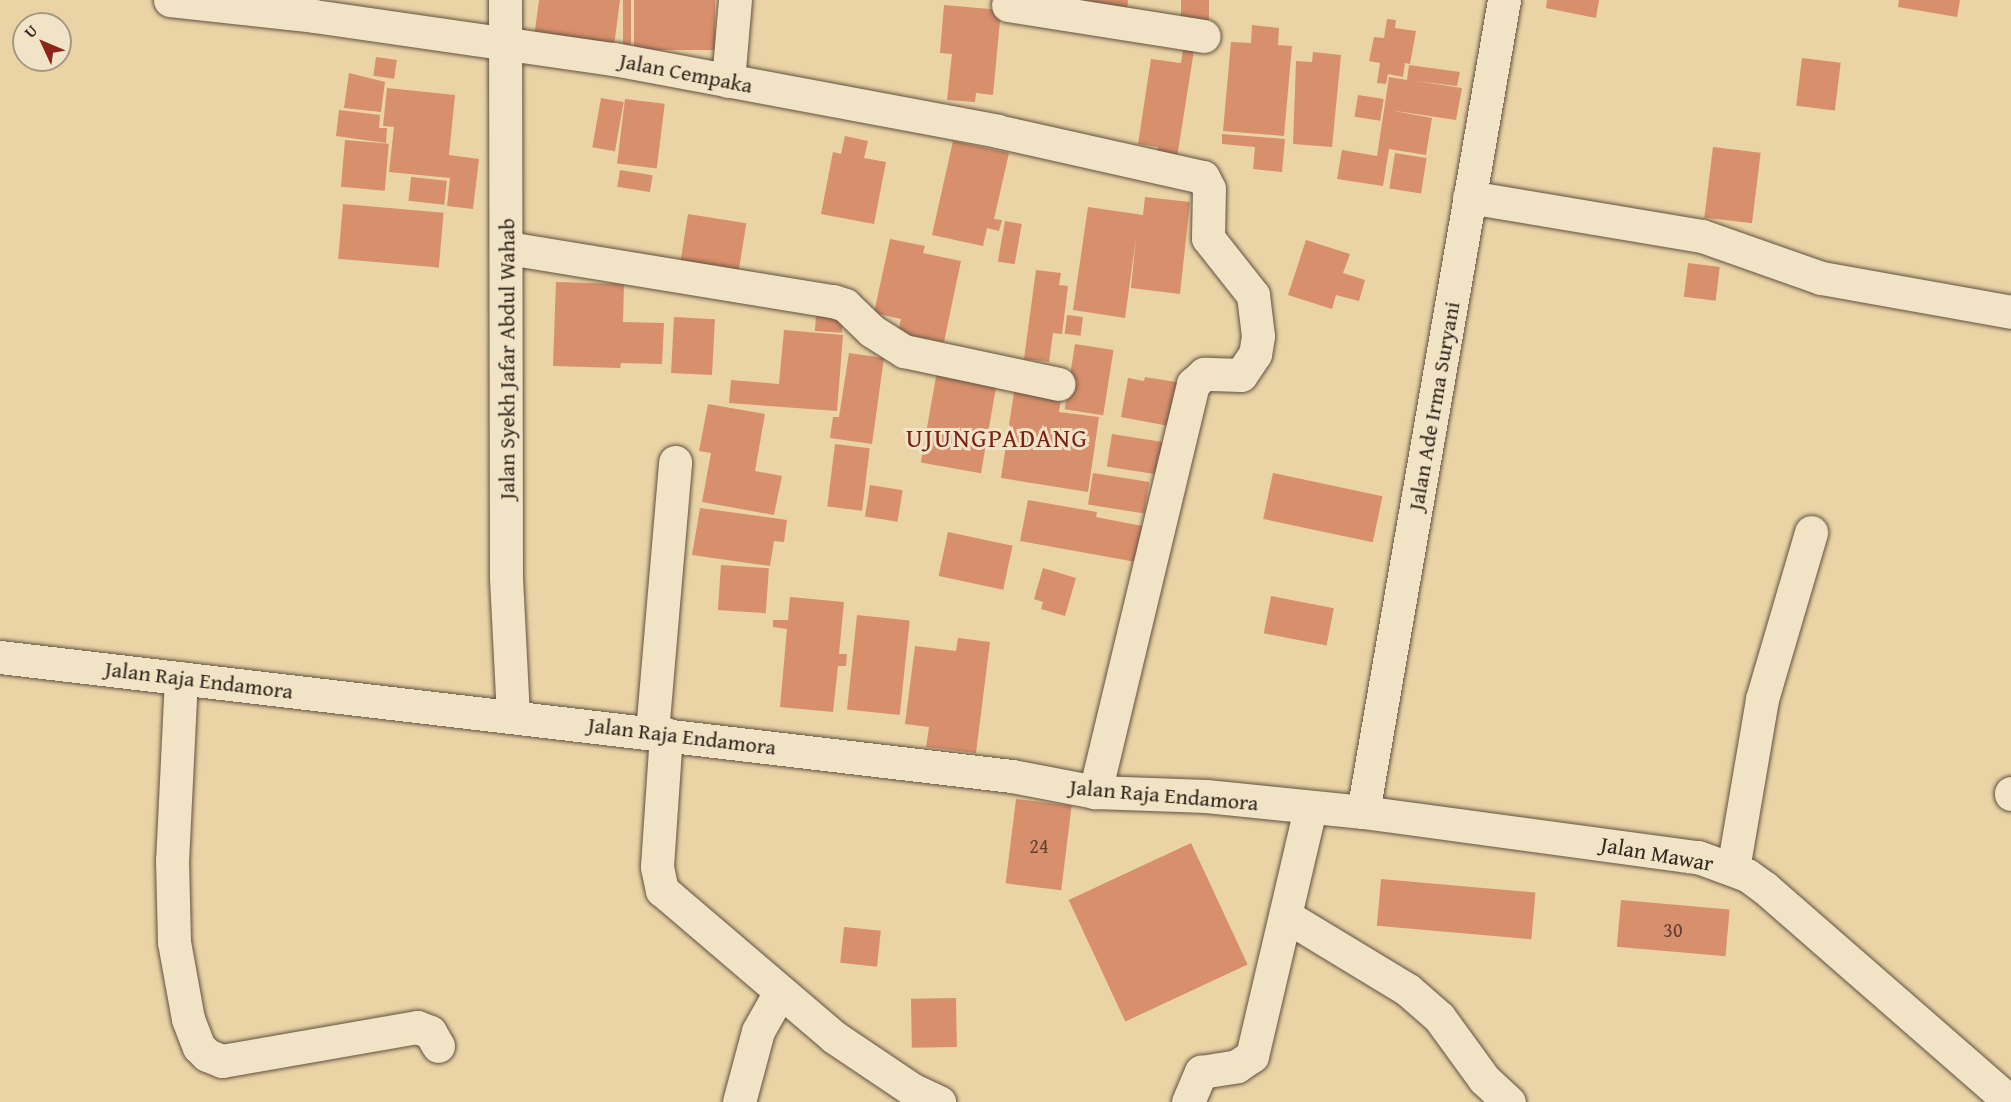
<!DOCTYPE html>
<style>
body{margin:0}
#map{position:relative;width:2011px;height:1102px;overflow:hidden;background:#ead4a6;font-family:"Gentium Book Plus",serif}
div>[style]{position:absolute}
.building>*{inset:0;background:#d88f6c;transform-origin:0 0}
.roads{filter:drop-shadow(0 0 2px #625241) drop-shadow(0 0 2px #625241)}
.minor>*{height:33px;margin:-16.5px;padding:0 16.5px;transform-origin:16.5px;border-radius:16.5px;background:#f1e3c5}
span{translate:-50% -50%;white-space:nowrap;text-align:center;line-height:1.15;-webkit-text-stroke:6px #f1e3c5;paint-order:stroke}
.number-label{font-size:20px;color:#5e4132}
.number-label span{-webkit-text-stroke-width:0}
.street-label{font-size:22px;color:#35271f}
.quarter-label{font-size:26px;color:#7a1f14;letter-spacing:1.5px}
.north{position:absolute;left:12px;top:12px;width:60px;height:60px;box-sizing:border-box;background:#f1e3c5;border:2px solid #a69883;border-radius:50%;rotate:314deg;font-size:16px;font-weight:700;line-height:24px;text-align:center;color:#35271f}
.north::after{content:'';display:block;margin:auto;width:21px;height:27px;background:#8f2418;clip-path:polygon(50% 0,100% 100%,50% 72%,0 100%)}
</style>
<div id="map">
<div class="building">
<i style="clip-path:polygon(539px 0,620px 0,614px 46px,534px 37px)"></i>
<i style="left:623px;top:0;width:8px;height:49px"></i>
<i style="left:634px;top:0;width:81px;height:50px"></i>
<i style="clip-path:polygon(1083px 0,1128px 0,1127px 12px,1082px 9px)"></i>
<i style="left:1181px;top:0;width:28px;height:28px"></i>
<i style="clip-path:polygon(1547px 0,1599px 0,1596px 18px,1546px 8px)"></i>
<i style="clip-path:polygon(1899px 0,1960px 0,1957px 17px,1898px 7px)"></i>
<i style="clip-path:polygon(944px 5px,1001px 10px,993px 95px,976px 93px,975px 102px,947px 100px,952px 54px,940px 53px)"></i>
<i style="clip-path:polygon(1387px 19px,1396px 20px,1395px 28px,1416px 31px,1410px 64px,1405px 63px,1403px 77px,1388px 74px,1386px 84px,1377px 83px,1380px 63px,1369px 61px,1374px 37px,1384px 38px)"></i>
<i style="clip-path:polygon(1252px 25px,1279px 28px,1278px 45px,1292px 46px,1284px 136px,1223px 131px,1231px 42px,1251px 43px)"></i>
<i style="clip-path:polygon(1184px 42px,1195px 44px,1176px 164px,1156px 161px,1158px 147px,1138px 144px,1151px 59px,1181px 63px)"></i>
<i style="clip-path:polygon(1313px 52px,1341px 55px,1332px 147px,1293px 144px,1296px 61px,1312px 62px)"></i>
<i style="left:376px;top:57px;width:21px;height:19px;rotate:8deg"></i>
<i style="left:1802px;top:58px;width:39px;height:48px;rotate:7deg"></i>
<i style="clip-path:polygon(1409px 65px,1460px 72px,1457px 86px,1415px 81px,1462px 88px,1456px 120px,1389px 110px,1432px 118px,1426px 155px,1389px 149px,1383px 186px,1337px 179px,1342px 150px,1377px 156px,1389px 77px,1407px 80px)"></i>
<i style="clip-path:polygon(349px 73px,385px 82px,381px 112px,344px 108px)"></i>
<i style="clip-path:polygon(387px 88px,455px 95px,449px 155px,479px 159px,473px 209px,447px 206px,450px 178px,389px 172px,394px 127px,383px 126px)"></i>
<i style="left:1358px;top:95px;width:26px;height:22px;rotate:9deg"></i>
<i style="left:601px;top:98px;width:23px;height:50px;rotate:10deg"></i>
<i style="left:625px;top:99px;width:40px;height:65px;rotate:7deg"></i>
<i style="clip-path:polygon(339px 110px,380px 115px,379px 128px,387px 128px,386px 143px,336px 136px)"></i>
<i style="clip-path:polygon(1222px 134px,1285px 139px,1282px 172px,1253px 169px,1255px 147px,1222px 144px)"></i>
<i style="clip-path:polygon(845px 136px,868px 141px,864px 158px,886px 162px,874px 224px,821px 214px,833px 152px,841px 154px)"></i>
<i style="left:345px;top:140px;width:44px;height:47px;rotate:5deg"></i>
<i style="clip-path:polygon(953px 141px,1009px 153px,994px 219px,1002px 220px,999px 231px,987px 228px,983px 246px,932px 235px)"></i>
<i style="left:1713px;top:147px;width:48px;height:71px;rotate:7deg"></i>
<i style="left:1395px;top:153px;width:32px;height:36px;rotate:9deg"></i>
<i style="left:620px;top:170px;width:33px;height:17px;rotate:9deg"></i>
<i style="left:411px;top:177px;width:36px;height:24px;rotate:6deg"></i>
<i style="clip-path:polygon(1145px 197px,1190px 202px,1180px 294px,1131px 288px,1136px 238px,1125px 318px,1073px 310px,1088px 207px,1143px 215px)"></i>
<i style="left:343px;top:204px;width:101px;height:55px;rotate:5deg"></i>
<i style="left:688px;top:214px;width:59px;height:51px;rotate:9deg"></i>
<i style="left:1005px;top:221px;width:17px;height:41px;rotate:10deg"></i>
<i style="clip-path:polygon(890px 239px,925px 246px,923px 253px,961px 261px,944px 342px,898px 333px,901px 319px,874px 313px)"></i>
<i style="clip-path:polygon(1306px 240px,1350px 254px,1343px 273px,1365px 280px,1359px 301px,1336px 295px,1332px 309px,1288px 295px)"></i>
<i style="left:1688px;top:263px;width:32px;height:34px;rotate:7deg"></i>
<i style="clip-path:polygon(1036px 270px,1061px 273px,1059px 285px,1068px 286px,1062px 334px,1053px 333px,1049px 362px,1024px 359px)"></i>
<i style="clip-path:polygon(556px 282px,624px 284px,623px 322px,664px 323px,662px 364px,621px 363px,620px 368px,553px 366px)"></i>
<i style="left:816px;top:315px;width:27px;height:16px;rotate:4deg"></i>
<i style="left:1067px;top:315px;width:16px;height:19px;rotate:7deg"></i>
<i style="left:674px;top:317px;width:41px;height:56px;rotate:3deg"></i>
<i style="clip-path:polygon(784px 330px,843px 335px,837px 411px,729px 403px,731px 380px,779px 384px)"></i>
<i style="left:1075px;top:344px;width:39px;height:66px;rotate:9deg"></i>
<i style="clip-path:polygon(849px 353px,884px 358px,872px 444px,830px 438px,833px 417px,839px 417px)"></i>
<i style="left:937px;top:371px;width:61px;height:93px;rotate:10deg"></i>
<i style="clip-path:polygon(1145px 377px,1182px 383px,1174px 427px,1121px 417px,1128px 378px,1144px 381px)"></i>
<i style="clip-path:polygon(1014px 392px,1061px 399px,1059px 412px,1099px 417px,1088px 492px,1001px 478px)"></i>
<i style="clip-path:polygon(708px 404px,765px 414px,755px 471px,782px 476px,774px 515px,702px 502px,711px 453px,699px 451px)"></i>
<i style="left:1112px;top:434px;width:59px;height:33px;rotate:9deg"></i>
<i style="left:835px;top:444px;width:35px;height:63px;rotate:7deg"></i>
<i style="left:1093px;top:473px;width:57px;height:32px;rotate:9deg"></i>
<i style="left:1273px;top:473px;width:112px;height:47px;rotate:12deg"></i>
<i style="left:870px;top:485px;width:33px;height:32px;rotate:9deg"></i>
<i style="clip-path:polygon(1028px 500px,1097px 512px,1096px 517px,1142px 526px,1136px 562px,1020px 541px)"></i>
<i style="clip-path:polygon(700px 508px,787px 520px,784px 542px,774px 541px,770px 566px,692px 555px)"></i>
<i style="left:948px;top:532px;width:66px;height:45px;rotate:12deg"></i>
<i style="left:721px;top:565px;width:48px;height:45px;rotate:4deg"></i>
<i style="clip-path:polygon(1043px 568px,1076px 578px,1065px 616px,1041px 609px,1043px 602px,1034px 599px)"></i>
<i style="left:1271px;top:596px;width:64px;height:38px;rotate:11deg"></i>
<i style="clip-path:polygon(790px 597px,844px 602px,839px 654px,847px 654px,846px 666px,838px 666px,833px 712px,780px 707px,787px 629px,773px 627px,773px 620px,788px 620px)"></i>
<i style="left:857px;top:615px;width:53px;height:95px;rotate:6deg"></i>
<i style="clip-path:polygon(958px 638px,990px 642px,976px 753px,926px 747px,929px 727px,905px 724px,915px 646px,956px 651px)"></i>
<i style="left:1016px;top:799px;width:56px;height:85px;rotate:7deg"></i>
<i style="left:1191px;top:843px;width:134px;height:135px;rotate:65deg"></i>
<i style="left:1381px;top:879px;width:155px;height:47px;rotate:5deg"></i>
<i style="left:1621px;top:900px;width:109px;height:47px;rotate:5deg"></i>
<i style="left:844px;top:927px;width:37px;height:36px;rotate:6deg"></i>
<i style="left:956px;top:998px;width:49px;height:45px;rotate:89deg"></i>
</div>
<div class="roads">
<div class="minor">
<i style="left:170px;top:0;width:145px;rotate:6.3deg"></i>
<i style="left:314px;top:16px;width:303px;rotate:8.2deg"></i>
<i style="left:614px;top:59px;width:390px;rotate:10.6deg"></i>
<i style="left:997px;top:131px;width:211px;rotate:12.6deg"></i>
<i style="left:1203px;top:177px;width:13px;rotate:63deg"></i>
<i style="left:1209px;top:189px;width:49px;rotate:91.2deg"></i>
<i style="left:1208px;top:238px;width:73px;rotate:51.7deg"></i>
<i style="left:1253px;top:295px;width:41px;rotate:83deg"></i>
<i style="left:1258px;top:336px;width:18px;rotate:99deg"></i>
<i style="left:1255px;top:354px;width:25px;rotate:124deg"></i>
<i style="left:1241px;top:375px;width:37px;rotate:-178deg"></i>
<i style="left:1204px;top:374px;width:15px;rotate:138deg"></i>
<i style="left:1193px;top:384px;width:420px;rotate:103.5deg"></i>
<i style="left:505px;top:0;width:578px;rotate:89.9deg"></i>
<i style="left:506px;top:578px;width:139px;rotate:87.1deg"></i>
<i style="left:1008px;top:5px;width:198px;rotate:9deg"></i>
<i style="left:728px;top:81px;width:81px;rotate:-85.1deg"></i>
<i style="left:1469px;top:197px;width:236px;rotate:9.5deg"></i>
<i style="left:1702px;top:236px;width:126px;rotate:19.4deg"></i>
<i style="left:1821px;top:278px;width:193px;rotate:10.1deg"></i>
<i style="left:508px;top:248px;width:329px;rotate:9.3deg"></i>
<i style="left:833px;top:301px;width:13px;rotate:18deg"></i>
<i style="left:845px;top:305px;width:37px;rotate:44deg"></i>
<i style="left:872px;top:331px;width:38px;rotate:32deg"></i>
<i style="left:904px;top:351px;width:158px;rotate:12deg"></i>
<i style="left:0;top:657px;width:1019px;rotate:6.71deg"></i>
<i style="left:1012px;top:776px;width:85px;rotate:10.9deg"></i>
<i style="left:1095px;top:792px;width:111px;rotate:2.1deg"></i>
<i style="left:1206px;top:796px;width:158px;rotate:5.8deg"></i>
<i style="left:1363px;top:812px;width:338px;rotate:7.7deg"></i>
<i style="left:1698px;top:857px;width:52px;rotate:20.2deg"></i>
<i style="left:1747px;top:875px;width:22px;rotate:36deg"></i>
<i style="left:1765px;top:888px;width:325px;rotate:41.1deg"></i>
<i style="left:181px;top:678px;width:182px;rotate:92.8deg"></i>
<i style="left:172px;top:860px;width:82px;rotate:88.6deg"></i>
<i style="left:174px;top:942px;width:78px;rotate:79.7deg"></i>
<i style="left:188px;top:1019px;width:30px;rotate:69deg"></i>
<i style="left:199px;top:1047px;width:11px;rotate:45deg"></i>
<i style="left:207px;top:1055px;width:16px;rotate:22deg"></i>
<i style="left:222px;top:1061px;width:198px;rotate:-9.9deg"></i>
<i style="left:417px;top:1027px;width:14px;rotate:21deg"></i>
<i style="left:430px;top:1032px;width:16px;rotate:60deg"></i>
<i style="left:652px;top:732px;width:271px;rotate:-85.1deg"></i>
<i style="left:666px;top:734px;width:133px;rotate:93.9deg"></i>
<i style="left:657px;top:867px;width:24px;rotate:78deg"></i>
<i style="left:662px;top:890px;width:226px;rotate:40.5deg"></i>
<i style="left:834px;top:1037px;width:95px;rotate:33.9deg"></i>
<i style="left:913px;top:1090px;width:29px;rotate:25deg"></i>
<i style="left:2011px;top:794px;width:1px;rotate:-90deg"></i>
<i style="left:1363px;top:812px;width:824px;rotate:-80.15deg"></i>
<i style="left:1733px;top:869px;width:172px;rotate:-80.3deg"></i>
<i style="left:1762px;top:699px;width:174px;rotate:-73.6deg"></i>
<i style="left:1286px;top:916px;width:143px;rotate:31.2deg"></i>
<i style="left:1408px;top:990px;width:41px;rotate:41.1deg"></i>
<i style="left:1439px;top:1017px;width:77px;rotate:54deg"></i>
<i style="left:1484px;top:1079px;width:34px;rotate:43deg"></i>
<i style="left:739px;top:1102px;width:73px;rotate:-75deg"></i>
<i style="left:758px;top:1031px;width:45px;rotate:-60.6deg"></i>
<i style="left:1188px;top:1102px;width:33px;rotate:-67deg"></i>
<i style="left:1201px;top:1072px;width:36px;rotate:-9deg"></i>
<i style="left:1237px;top:1066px;width:18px;rotate:-34deg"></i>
<i style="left:1252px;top:1056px;width:254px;rotate:-76.8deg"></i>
</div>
</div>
<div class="number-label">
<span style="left:1039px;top:845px">24</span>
<span style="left:1673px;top:929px">30</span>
</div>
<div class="street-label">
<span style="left:686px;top:73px;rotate:11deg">Jalan Cempaka</span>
<span style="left:507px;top:359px;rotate:-90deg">Jalan Syekh Jafar Abdul Wahab</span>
<span style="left:1434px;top:406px;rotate:-80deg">Jalan Ade Irma Suryani</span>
<span style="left:199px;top:680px;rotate:7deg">Jalan Raja Endamora</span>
<span style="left:682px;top:736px;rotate:7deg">Jalan Raja Endamora</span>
<span style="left:1164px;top:795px;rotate:5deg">Jalan Raja Endamora</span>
<span style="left:1657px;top:854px;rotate:10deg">Jalan Mawar</span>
</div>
<div class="quarter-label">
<span style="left:997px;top:438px">UJUNGPADANG</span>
</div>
<div class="north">U</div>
</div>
